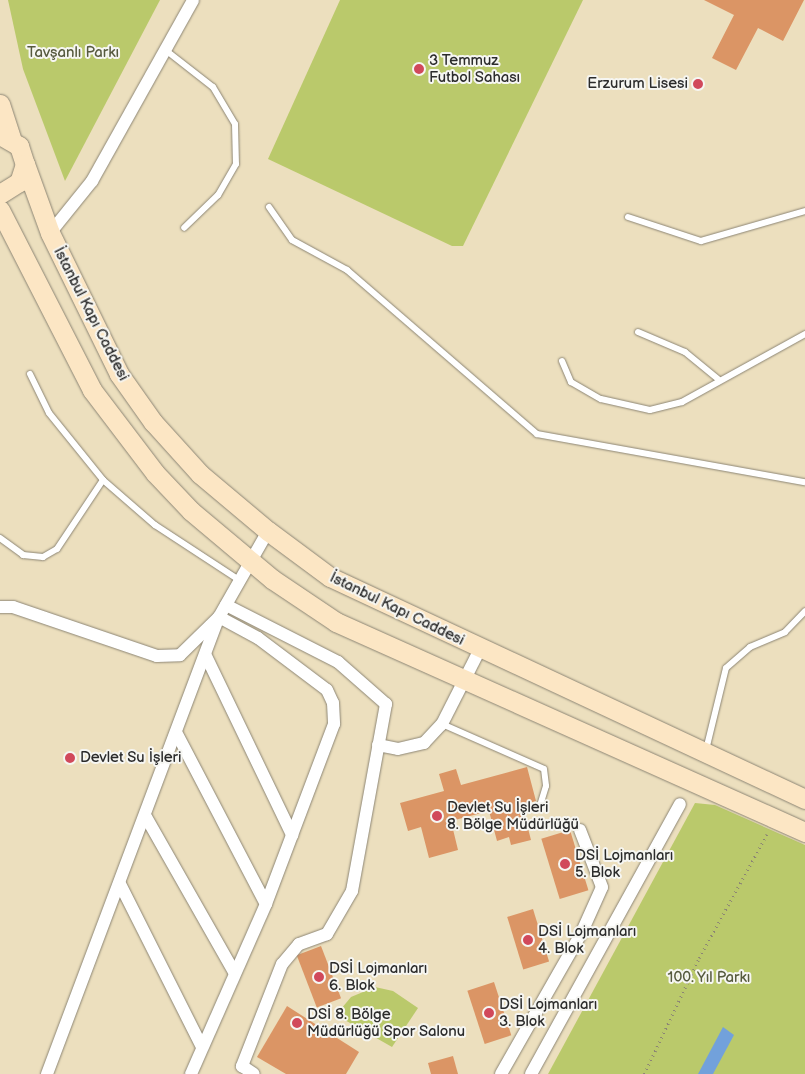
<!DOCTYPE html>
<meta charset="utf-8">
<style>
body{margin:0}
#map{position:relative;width:805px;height:1074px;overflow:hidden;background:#ecdfbe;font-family:"Balsamiq Sans",sans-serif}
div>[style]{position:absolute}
.green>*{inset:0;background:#bac96b}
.water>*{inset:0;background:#72a1db}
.building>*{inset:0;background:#db9565;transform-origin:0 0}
.path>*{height:2.5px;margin-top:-1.25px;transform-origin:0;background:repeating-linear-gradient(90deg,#8c8574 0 1px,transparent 0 5px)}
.roads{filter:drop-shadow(0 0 1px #8c8574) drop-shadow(0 0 1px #8c8574)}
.service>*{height:6px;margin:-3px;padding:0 3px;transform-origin:3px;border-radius:3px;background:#fff}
.minor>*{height:12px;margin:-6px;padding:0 6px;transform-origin:6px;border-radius:6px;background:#fff}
.secondary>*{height:19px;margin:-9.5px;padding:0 9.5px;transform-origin:9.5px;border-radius:9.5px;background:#fce6c4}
.dots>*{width:14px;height:14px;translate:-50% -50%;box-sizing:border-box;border:2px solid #f6f6f2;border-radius:50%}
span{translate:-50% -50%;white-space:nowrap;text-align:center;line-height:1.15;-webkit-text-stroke:4px #f6f6f2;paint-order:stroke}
.park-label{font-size:15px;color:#565a3e}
.poi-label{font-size:15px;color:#2b2b2b}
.left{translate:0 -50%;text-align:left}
.right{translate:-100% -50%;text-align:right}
.street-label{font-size:15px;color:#2b2b2b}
</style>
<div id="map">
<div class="green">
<i style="clip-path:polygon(8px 0,160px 0,65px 181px,23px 69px)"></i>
<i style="clip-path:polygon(340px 0,583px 0,463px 246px,452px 246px,268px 159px)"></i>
<i style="clip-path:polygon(695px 803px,715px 805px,805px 845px,805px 1074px,548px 1074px)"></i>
<i style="clip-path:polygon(375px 987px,393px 991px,418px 1008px,392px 1047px,336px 1015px,351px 997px)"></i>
</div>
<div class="water">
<i style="clip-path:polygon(723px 1027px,734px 1035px,713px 1074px,698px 1074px)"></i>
</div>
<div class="building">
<i style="clip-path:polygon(704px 0,804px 0,783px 41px,758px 28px,736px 70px,712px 58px,734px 15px)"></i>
<i style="clip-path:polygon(527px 767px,536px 801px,522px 805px,531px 840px,511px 845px,509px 837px,497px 841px,489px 811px,451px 821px,458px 850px,429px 858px,421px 827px,408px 831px,400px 803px,444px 791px,439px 774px,456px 769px,461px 785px)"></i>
<i style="left:570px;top:830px;width:63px;height:30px;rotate:73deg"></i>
<i style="left:533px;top:909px;width:55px;height:27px;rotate:73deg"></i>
<i style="left:321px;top:946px;width:56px;height:26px;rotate:69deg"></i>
<i style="left:494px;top:982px;width:56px;height:28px;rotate:72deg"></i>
<i style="clip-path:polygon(287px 1006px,359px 1052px,346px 1074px,286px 1074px,257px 1057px)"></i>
<i style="clip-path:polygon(453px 1056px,458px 1074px,431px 1074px,428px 1063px)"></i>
</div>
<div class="path">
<i style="left:644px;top:1074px;width:128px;rotate:-64.6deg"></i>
<i style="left:699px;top:958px;width:141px;rotate:-61.3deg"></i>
</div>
<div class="roads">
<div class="service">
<i style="left:168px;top:52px;width:57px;rotate:37.9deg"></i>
<i style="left:213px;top:87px;width:43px;rotate:59.3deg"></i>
<i style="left:235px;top:124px;width:40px;rotate:88.6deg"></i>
<i style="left:236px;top:164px;width:36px;rotate:120deg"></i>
<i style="left:218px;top:195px;width:47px;rotate:135.9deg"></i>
<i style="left:269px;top:207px;width:40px;rotate:55.1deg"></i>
<i style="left:292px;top:240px;width:63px;rotate:28.6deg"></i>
<i style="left:347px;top:270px;width:251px;rotate:40.8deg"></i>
<i style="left:537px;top:434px;width:272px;rotate:10.2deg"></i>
<i style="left:628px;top:217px;width:77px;rotate:18.2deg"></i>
<i style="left:701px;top:241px;width:108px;rotate:-16.1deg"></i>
<i style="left:638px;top:332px;width:51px;rotate:23.1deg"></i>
<i style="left:685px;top:352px;width:43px;rotate:39.3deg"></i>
<i style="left:562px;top:361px;width:23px;rotate:67deg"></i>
<i style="left:571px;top:382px;width:34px;rotate:30deg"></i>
<i style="left:601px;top:399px;width:50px;rotate:12.7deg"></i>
<i style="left:650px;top:410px;width:33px;rotate:-14deg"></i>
<i style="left:682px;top:402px;width:141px;rotate:-28.9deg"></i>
<i style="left:30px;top:374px;width:43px;rotate:64deg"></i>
<i style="left:49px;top:413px;width:86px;rotate:51.1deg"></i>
<i style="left:103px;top:480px;width:69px;rotate:40.9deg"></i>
<i style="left:155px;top:525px;width:100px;rotate:33.2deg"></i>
<i style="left:0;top:538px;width:29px;rotate:36deg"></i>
<i style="left:23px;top:555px;width:20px;rotate:6deg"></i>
<i style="left:43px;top:557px;width:16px;rotate:-30deg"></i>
<i style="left:57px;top:549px;width:83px;rotate:-56.3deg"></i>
<i style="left:442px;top:724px;width:111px;rotate:23.8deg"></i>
<i style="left:544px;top:769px;width:17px;rotate:83deg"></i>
<i style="left:546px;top:786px;width:21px;rotate:107deg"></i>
<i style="left:706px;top:750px;width:84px;rotate:-76.3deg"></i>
<i style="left:726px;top:668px;width:32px;rotate:-41deg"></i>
<i style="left:750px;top:647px;width:38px;rotate:-23deg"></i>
<i style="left:785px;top:632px;width:29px;rotate:-46deg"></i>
</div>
<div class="minor">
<i style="left:50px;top:233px;width:67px;rotate:-51.1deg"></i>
<i style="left:92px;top:181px;width:207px;rotate:-60.8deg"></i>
<i style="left:226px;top:605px;width:126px;rotate:27deg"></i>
<i style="left:338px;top:662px;width:64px;rotate:41.2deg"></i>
<i style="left:386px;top:704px;width:190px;rotate:100.3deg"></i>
<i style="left:352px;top:891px;width:50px;rotate:120.2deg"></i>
<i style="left:327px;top:934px;width:30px;rotate:160deg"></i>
<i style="left:299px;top:944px;width:26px;rotate:130deg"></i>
<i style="left:282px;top:964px;width:110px;rotate:111.4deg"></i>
<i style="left:242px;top:1066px;width:14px;rotate:34deg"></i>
<i style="left:0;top:607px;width:13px"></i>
<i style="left:13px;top:607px;width:152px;rotate:18.8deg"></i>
<i style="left:157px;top:656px;width:23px;rotate:-2deg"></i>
<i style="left:180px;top:655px;width:54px;rotate:-44.3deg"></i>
<i style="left:219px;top:617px;width:99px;rotate:-60.3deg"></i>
<i style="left:206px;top:656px;width:199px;rotate:64.3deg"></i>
<i style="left:177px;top:734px;width:192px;rotate:62.4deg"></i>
<i style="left:378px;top:745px;width:20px;rotate:11deg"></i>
<i style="left:398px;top:749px;width:27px;rotate:-13deg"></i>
<i style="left:424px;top:743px;width:26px;rotate:-47deg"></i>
<i style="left:442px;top:724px;width:84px;rotate:-63.1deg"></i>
<i style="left:146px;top:817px;width:178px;rotate:60.4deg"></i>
<i style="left:120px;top:884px;width:182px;rotate:63.3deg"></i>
<i style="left:47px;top:1074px;width:488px;rotate:-69.4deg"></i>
<i style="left:219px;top:617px;width:44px;rotate:28.3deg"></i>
<i style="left:258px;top:638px;width:86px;rotate:37deg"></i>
<i style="left:327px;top:690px;width:14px;rotate:65deg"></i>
<i style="left:333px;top:703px;width:21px;rotate:87deg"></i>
<i style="left:334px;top:724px;width:192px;rotate:110.7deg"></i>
<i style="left:266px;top:904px;width:186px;rotate:113.8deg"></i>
<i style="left:501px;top:1074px;width:161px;rotate:-60.3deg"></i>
<i style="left:581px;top:934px;width:51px;rotate:-65.9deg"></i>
<i style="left:602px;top:887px;width:61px;rotate:-111.1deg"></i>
<i style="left:531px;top:1074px;width:308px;rotate:-61.1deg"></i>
</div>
<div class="secondary">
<i style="left:0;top:104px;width:38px;rotate:72deg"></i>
<i style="left:0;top:135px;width:22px;rotate:30deg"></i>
<i style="left:19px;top:146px;width:19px;rotate:72deg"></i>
<i style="left:25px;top:164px;width:19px;rotate:108deg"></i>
<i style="left:19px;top:182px;width:22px;rotate:148deg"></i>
<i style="left:25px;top:164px;width:73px;rotate:70.1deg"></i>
<i style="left:50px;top:233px;width:157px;rotate:63.9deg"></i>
<i style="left:119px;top:374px;width:59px;rotate:54.7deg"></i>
<i style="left:153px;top:422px;width:70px;rotate:47.9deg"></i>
<i style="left:200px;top:474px;width:89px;rotate:40deg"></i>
<i style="left:268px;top:531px;width:77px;rotate:36.6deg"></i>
<i style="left:330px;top:577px;width:524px;rotate:25.05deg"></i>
<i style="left:0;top:210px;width:202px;rotate:62.9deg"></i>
<i style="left:92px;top:390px;width:104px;rotate:52.8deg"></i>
<i style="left:155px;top:473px;width:52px;rotate:46.5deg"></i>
<i style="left:191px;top:511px;width:106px;rotate:40deg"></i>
<i style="left:272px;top:579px;width:77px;rotate:33.9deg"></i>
<i style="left:336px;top:622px;width:514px;rotate:24.12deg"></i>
</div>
</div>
<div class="dots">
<i style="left:419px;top:69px;background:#d1495b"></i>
<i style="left:698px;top:84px;background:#d1495b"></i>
<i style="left:70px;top:758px;background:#d1495b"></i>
<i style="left:437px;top:816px;background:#d1495b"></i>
<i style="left:565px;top:864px;background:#d1495b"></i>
<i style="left:528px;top:940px;background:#d1495b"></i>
<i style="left:319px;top:977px;background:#d1495b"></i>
<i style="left:489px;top:1013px;background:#d1495b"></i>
<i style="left:297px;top:1023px;background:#d1495b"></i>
</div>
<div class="park-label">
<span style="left:73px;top:53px">Tavşanlı Parkı</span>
<span style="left:709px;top:978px">100. Yıl Parkı</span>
</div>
<div class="poi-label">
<span class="left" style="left:429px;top:69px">3 Temmuz<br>Futbol Sahası</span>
<span class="right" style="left:688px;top:84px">Erzurum Lisesi</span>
<span class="left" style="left:80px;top:758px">Devlet Su İşleri</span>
<span class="left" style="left:447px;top:816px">Devlet Su İşleri<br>8. Bölge Müdürlüğü</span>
<span class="left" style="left:575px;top:864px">DSİ Lojmanları<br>5. Blok</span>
<span class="left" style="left:538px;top:940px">DSİ Lojmanları<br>4. Blok</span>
<span class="left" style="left:329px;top:977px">DSİ Lojmanları<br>6. Blok</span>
<span class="left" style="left:499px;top:1013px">DSİ Lojmanları<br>3. Blok</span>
<span class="left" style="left:307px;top:1023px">DSİ 8. Bölge<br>Müdürlüğü Spor Salonu</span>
</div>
<div class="street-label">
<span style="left:91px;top:314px;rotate:63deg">İstanbul Kapı Caddesi</span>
<span style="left:397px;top:609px;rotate:26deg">İstanbul Kapı Caddesi</span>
</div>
</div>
